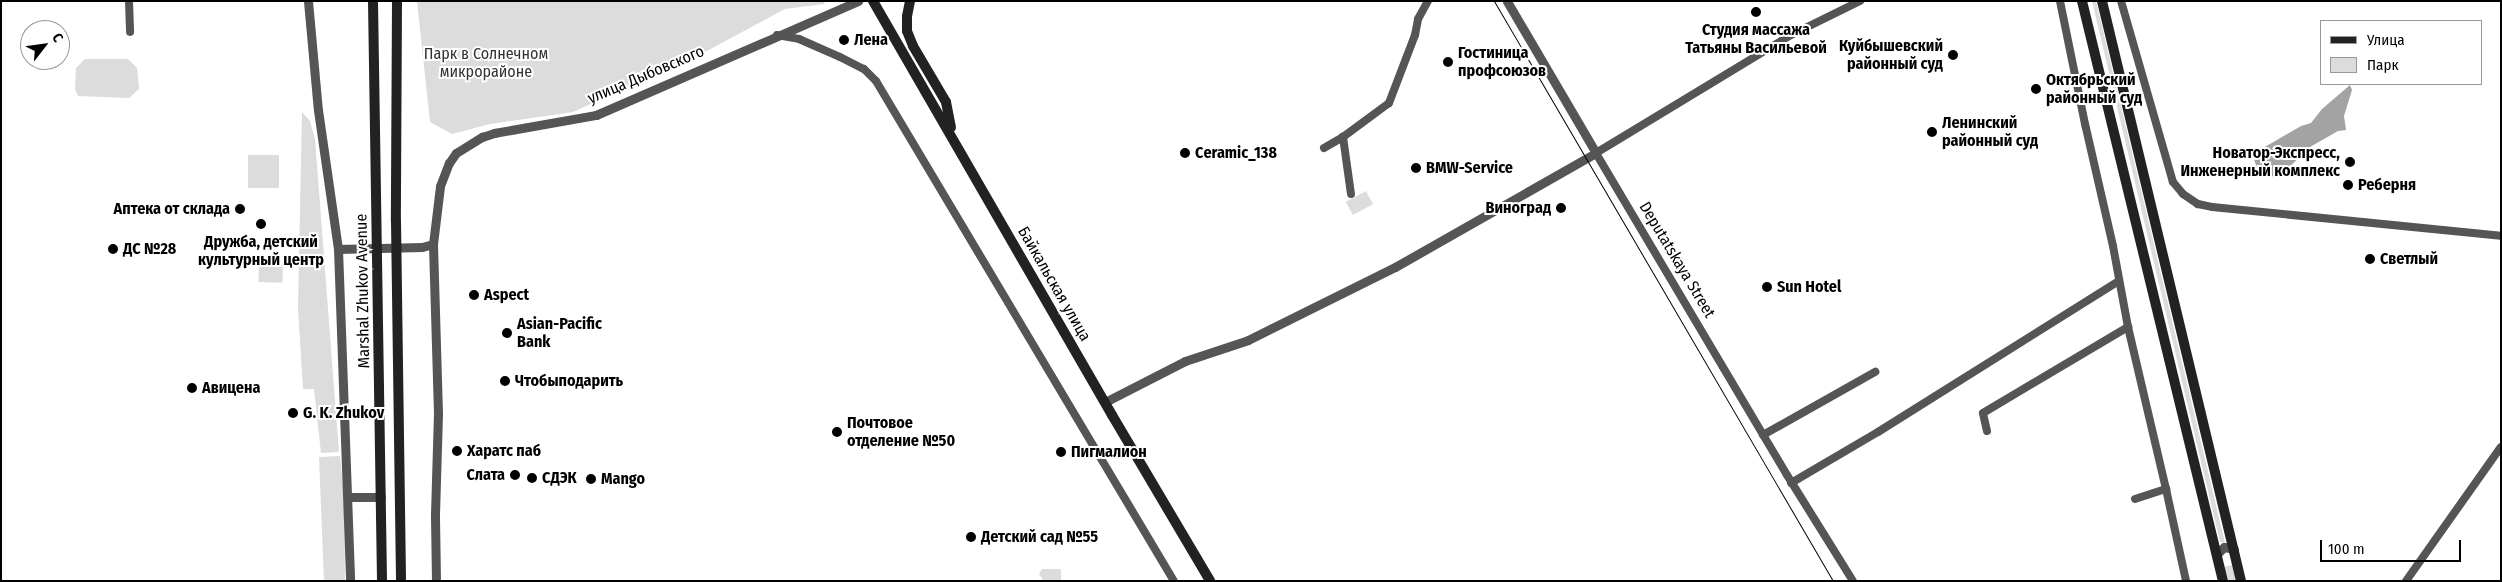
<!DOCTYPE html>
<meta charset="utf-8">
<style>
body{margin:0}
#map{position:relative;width:2502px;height:582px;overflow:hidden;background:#fff;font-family:"Fira Sans Condensed",sans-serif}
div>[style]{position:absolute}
.green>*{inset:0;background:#dcdcdc;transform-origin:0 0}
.water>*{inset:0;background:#a3a3a3}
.minor>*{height:8px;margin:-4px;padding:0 4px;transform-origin:4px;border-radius:4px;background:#555}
.tertiary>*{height:9px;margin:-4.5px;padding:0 4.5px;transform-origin:4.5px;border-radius:4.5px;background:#555}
.secondary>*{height:10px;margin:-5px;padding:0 5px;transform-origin:5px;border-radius:5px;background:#222}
.tram>*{height:1px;margin:-0.5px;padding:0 0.5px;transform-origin:0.5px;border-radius:0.5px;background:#000}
.dots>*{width:14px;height:14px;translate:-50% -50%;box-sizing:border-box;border:2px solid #fff;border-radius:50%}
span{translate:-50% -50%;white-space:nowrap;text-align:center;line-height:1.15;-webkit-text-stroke:4px #fff;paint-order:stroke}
.poi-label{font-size:16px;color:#000;font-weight:700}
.left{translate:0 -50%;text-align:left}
.right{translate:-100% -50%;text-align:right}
.park-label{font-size:16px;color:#333}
.street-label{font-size:16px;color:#000}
.frame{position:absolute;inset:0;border:2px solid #000;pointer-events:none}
.legend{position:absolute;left:2320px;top:20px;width:162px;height:65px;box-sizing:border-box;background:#fff;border:1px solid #999;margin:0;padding:6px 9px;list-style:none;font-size:15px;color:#000}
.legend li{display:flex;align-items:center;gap:10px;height:25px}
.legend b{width:25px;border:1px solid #999}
.north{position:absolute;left:20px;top:20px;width:50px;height:50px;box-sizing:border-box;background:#fff;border:1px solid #999;border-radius:50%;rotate:60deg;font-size:14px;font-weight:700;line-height:20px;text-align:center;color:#000}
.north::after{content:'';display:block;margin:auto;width:18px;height:22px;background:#000;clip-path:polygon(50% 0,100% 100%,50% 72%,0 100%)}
.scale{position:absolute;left:2320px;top:540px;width:141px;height:22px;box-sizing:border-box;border:2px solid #000;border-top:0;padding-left:6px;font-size:15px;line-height:18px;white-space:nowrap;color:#000;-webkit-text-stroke:4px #fff;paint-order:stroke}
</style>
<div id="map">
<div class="green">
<i style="clip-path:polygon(417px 1px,823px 1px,825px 4px,785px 9px,705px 52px,573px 112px,490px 124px,452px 134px,430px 122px)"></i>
<i style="clip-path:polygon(2092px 1px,2096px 1px,2225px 543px,2220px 542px)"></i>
<i style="clip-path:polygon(85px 59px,128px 59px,137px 68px,139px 89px,129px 98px,78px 96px,75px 89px,76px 68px)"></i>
<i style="clip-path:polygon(302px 112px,310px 121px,315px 139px,339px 452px,321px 453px,314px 389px,303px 389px,298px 308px)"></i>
<i style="left:248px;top:155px;width:31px;height:33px"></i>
<i style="left:1366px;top:191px;width:15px;height:23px;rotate:62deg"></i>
<i style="left:259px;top:264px;width:24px;height:18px;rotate:2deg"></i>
<i style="clip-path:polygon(340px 456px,344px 494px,345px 581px,324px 581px,319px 457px)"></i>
<i style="clip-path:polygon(2233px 565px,2236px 581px,2228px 581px,2224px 567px)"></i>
<i style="clip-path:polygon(1042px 569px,1061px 569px,1061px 581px,1044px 581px,1039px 574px)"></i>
</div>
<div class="water">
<i style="clip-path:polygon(2350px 85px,2352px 90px,2344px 116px,2346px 130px,2338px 131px,2310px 147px,2279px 177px,2259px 175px,2254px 159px,2263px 148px,2301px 126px,2311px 123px,2322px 109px)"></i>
</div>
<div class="minor">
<i style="left:129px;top:1px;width:31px;rotate:88deg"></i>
<i style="left:2121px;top:1px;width:188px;rotate:74deg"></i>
<i style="left:2173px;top:182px;width:16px;rotate:50deg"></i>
<i style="left:2183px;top:194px;width:18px;rotate:34deg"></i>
<i style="left:2198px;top:204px;width:14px;rotate:12deg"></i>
<i style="left:2212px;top:207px;width:290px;rotate:5.7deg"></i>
<i style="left:777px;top:35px;width:22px;rotate:10deg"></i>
<i style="left:799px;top:39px;width:45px;rotate:23.7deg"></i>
<i style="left:840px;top:57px;width:27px;rotate:27deg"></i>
<i style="left:864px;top:69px;width:17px;rotate:45deg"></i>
<i style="left:876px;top:81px;width:582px;rotate:59.21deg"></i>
<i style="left:1324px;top:148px;width:22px;rotate:-30deg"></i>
<i style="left:1351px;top:194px;width:58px;rotate:-98deg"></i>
<i style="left:1343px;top:137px;width:57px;rotate:-36.5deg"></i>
<i style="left:1389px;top:103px;width:73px;rotate:-69.1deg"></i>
<i style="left:1415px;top:35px;width:16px;rotate:-79deg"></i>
<i style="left:1418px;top:19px;width:21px;rotate:-61deg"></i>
<i style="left:2128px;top:327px;width:166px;rotate:76.8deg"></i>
<i style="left:1987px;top:431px;width:18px;rotate:-103deg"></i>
<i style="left:1983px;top:413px;width:169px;rotate:-30.7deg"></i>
<i style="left:2128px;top:327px;width:82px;rotate:-100.5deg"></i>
<i style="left:2113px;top:246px;width:125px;rotate:-102.9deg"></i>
<i style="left:2085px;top:124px;width:126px;rotate:-101.5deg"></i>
<i style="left:1763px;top:435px;width:129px;rotate:-29.4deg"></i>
<i style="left:1791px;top:483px;width:101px;rotate:-30.4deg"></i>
<i style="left:1878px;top:432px;width:284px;rotate:-32.1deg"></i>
<i style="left:2135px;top:499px;width:33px;rotate:-18deg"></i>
<i style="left:2166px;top:489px;width:94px;rotate:77.7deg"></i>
<i style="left:1853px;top:581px;width:125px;rotate:-121.9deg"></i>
<i style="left:1787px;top:475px;width:374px;rotate:-120.7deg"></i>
<i style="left:1596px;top:153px;width:228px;rotate:-31.2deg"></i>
<i style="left:1791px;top:35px;width:77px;rotate:-26.2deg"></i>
<i style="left:2406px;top:581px;width:164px;rotate:-54.7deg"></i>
</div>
<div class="tertiary">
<i style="left:308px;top:1px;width:109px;rotate:84.8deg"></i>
<i style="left:318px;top:110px;width:140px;rotate:81.8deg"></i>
<i style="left:338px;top:249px;width:332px;rotate:87.9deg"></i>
<i style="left:338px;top:249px;width:84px;rotate:-1.4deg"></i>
<i style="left:422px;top:247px;width:11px;rotate:-15deg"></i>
<i style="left:1105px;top:402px;width:90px;rotate:-27.1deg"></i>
<i style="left:1185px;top:361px;width:66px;rotate:-18.4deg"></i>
<i style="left:1248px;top:340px;width:164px;rotate:-26.4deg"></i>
<i style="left:1395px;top:267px;width:231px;rotate:-29.6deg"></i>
<i style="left:1596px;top:153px;width:176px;rotate:-120.4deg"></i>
<i style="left:348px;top:497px;width:33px"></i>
<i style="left:2217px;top:554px;width:10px;rotate:-45deg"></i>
<i style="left:2224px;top:547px;width:10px;rotate:11deg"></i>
<i style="left:436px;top:581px;width:67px;rotate:-90.9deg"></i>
<i style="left:435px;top:514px;width:101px;rotate:-88.3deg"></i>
<i style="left:438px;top:413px;width:169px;rotate:-91.7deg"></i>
<i style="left:433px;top:244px;width:58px;rotate:-83.1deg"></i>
<i style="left:440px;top:186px;width:25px;rotate:-69deg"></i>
<i style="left:449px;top:163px;width:12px;rotate:-55deg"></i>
<i style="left:456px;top:153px;width:31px;rotate:-32deg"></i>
<i style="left:482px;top:137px;width:13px;rotate:-18deg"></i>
<i style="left:494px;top:133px;width:104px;rotate:-10deg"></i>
<i style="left:596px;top:115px;width:286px;rotate:-23.5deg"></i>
</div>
<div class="secondary">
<i style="left:373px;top:1px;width:580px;rotate:89.11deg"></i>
<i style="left:397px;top:1px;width:220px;rotate:90.3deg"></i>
<i style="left:396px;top:221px;width:360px;rotate:89.2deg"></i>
<i style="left:873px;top:1px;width:478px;rotate:60deg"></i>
<i style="left:1112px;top:415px;width:193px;rotate:59.4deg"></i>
<i style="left:910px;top:1px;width:15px;rotate:101deg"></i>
<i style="left:907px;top:16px;width:15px;rotate:90deg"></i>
<i style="left:907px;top:31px;width:16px;rotate:68deg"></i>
<i style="left:913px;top:46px;width:65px;rotate:59.5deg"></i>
<i style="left:946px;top:102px;width:26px;rotate:79deg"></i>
<i style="left:2082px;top:1px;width:597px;rotate:76.34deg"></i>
<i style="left:2102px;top:1px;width:596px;rotate:76.52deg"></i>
</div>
<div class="tram">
<i style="left:1494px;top:1px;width:672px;rotate:59.69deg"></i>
</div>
<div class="dots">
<i style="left:1756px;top:12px;background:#000"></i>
<i style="left:844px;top:40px;background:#000"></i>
<i style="left:1953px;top:55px;background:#000"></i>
<i style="left:1448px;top:62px;background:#000"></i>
<i style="left:2036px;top:89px;background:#000"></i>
<i style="left:1932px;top:132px;background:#000"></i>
<i style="left:1185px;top:153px;background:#000"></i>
<i style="left:2350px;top:162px;background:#000"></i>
<i style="left:1416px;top:168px;background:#000"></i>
<i style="left:2348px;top:185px;background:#000"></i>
<i style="left:1561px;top:208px;background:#000"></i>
<i style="left:240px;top:209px;background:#000"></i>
<i style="left:261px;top:224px;background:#000"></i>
<i style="left:113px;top:249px;background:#000"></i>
<i style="left:2370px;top:259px;background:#000"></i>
<i style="left:1767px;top:287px;background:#000"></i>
<i style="left:474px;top:295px;background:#000"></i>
<i style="left:507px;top:333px;background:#000"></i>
<i style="left:505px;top:381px;background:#000"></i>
<i style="left:192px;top:388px;background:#000"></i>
<i style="left:293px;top:413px;background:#000"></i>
<i style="left:837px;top:432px;background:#000"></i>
<i style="left:457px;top:451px;background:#000"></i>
<i style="left:1061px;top:452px;background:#000"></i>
<i style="left:515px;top:475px;background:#000"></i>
<i style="left:532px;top:478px;background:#000"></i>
<i style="left:591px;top:479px;background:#000"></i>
<i style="left:971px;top:537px;background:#000"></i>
</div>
<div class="poi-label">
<span style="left:1756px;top:39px">Студия массажа<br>Татьяны Васильевой</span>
<span class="left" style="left:854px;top:40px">Лена</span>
<span class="right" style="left:1943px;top:55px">Куйбышевский<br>районный суд</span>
<span class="left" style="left:1458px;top:62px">Гостиница<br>профсоюзов</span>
<span class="left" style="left:2046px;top:89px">Октябрьский<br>районный суд</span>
<span class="left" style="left:1942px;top:132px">Ленинский<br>районный суд</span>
<span class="left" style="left:1195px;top:153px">Сeramic_138</span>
<span class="right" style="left:2340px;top:162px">Новатор-Экспресс,<br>Инженерный комплекс</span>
<span class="left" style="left:1426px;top:168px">BMW-Service</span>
<span class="left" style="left:2358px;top:185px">Реберня</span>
<span class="right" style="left:1551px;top:208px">Виноград</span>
<span class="right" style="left:230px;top:209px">Аптека от склада</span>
<span style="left:261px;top:251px">Дружба, детский<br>культурный центр</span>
<span class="left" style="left:123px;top:249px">ДС №28</span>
<span class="left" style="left:2380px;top:259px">Светлый</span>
<span class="left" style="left:1777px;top:287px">Sun Hotel</span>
<span class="left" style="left:484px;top:295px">Aspect</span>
<span class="left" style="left:517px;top:333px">Asian-Pacific<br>Bank</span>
<span class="left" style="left:515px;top:381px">Чтобыподарить</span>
<span class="left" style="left:202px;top:388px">Авицена</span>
<span class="left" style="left:303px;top:413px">G. K. Zhukov</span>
<span class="left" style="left:847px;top:432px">Почтовое<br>отделение №50</span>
<span class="left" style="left:467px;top:451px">Харатс паб</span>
<span class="left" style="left:1071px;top:452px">Пигмалион</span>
<span class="right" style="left:505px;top:475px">Слата</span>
<span class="left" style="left:542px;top:478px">СДЭК</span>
<span class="left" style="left:601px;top:479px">Mango</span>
<span class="left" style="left:981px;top:537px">Детский сад №55</span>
</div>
<div class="park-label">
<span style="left:486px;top:63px">Парк в Солнечном<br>микрорайоне</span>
</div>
<div class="street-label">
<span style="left:646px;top:75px;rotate:-23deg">улица Дыбовского</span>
<span style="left:1677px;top:260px;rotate:59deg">Deputatskaya Street</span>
<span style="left:1054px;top:284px;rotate:60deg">Байкальская улица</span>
<span style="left:363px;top:291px;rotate:-91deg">Marshal Zhukov Avenue</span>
</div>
<div class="frame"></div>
<ul class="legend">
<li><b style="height:6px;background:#222"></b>Улица</li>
<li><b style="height:14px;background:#dcdcdc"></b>Парк</li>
</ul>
<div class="north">С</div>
<div class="scale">100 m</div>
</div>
